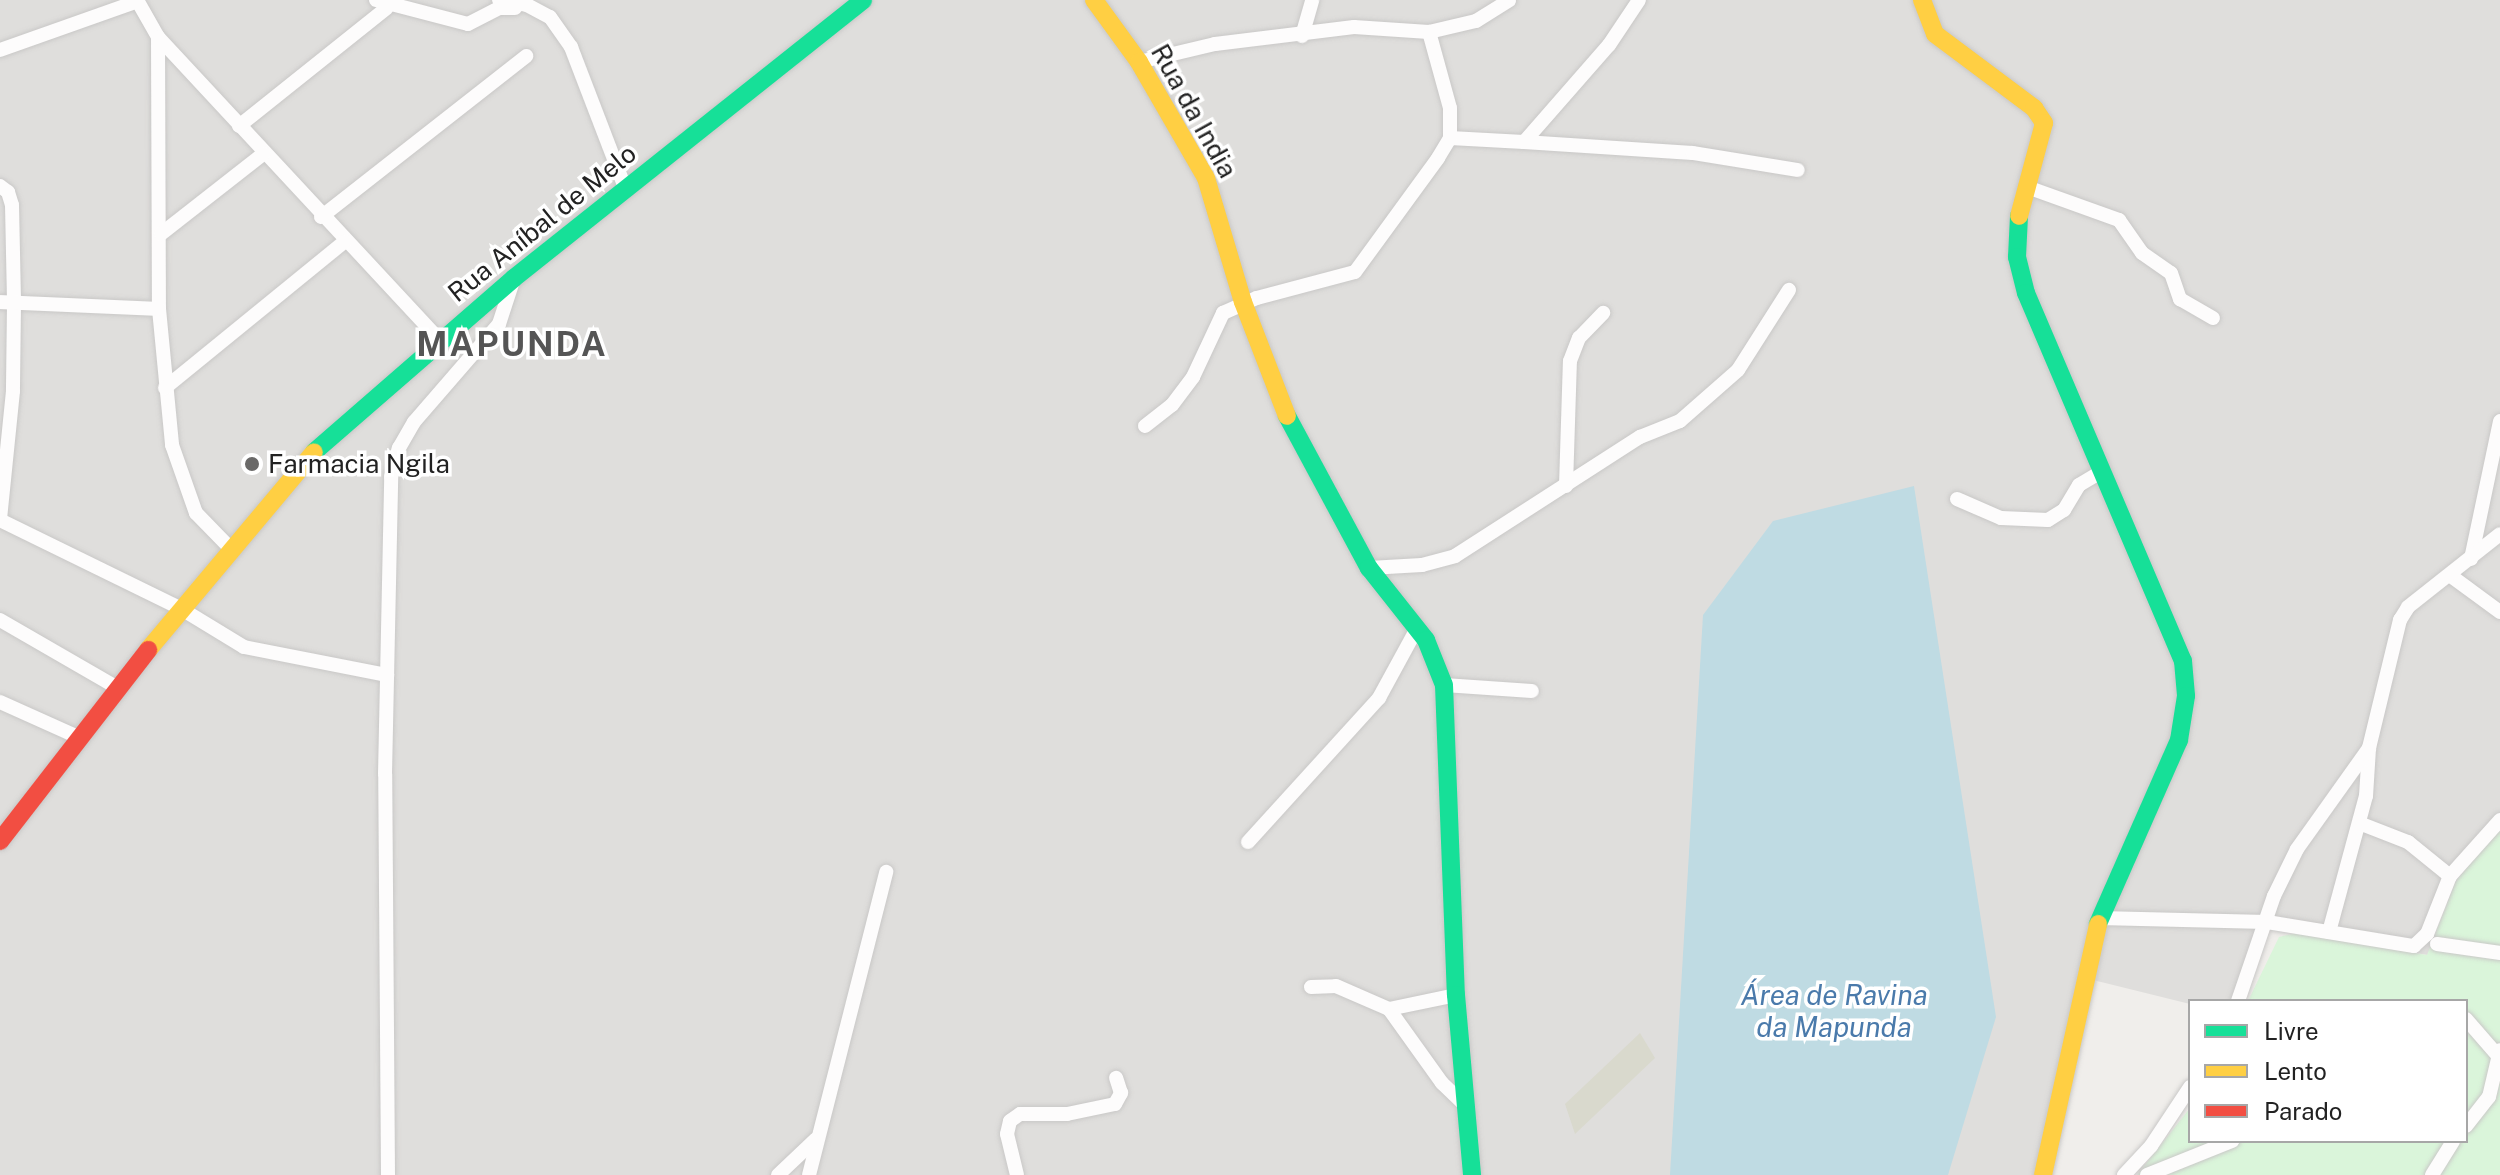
<!DOCTYPE html>
<meta charset="utf-8">
<style>
body{margin:0}
#map{position:relative;width:2500px;height:1175px;overflow:hidden;background:#f0eeeb;font-family:"Public Sans",sans-serif}
div>[style]{position:absolute}
.residential>*{inset:0;background:#dfdedc}
.construction>*{inset:0;background:#d9d9cd}
.park>*{inset:0;background:#daf5da}
.water>*{inset:0;background:#bfdbe3}
.roads{filter:drop-shadow(0 0 2px #c9c8c7) drop-shadow(0 0 2px #c9c8c7)}
.street>*{height:14px;margin:-7px;padding:0 7px;transform-origin:7px;border-radius:7px;background:#fdfcfc}
.fast>*{height:18px;margin:-9px;padding:0 9px;transform-origin:9px;border-radius:9px;background:#16e098}
.slow>*{height:18px;margin:-9px;padding:0 9px;transform-origin:9px;border-radius:9px;background:#ffcf43}
.jam>*{height:18px;margin:-9px;padding:0 9px;transform-origin:9px;border-radius:9px;background:#f24e42}
.dots>*{width:22px;height:22px;translate:-50% -50%;box-sizing:border-box;border:4px solid #fff;border-radius:50%}
span{translate:-50% -50%;white-space:nowrap;text-align:center;line-height:1.15;-webkit-text-stroke:7px #fff;paint-order:stroke}
.street-label{font-size:26px;color:#222}
.poi-label{font-size:26px;color:#222}
.left{translate:0 -50%;text-align:left}
.water-label{font-size:28px;color:#4a7aab;font-style:italic}
.district-label{font-size:34px;color:#555;font-weight:700;letter-spacing:2px}
.legend{position:absolute;left:2188px;top:999px;width:280px;height:144px;box-sizing:border-box;background:#fff;border:2px solid #a7a7a7;margin:0;padding:10px 14px;list-style:none;font-size:24px;color:#222}
.legend li{display:flex;align-items:center;gap:16px;height:40px}
.legend b{width:40px;border:2px solid #a7a7a7}
</style>
<div id="map">
<div class="residential">
<i style="clip-path:polygon(0 0,2500px 0,2500px 828px,2439px 915px,2428px 955px,2265px 929px,2238px 1001px,2190px 1004px,2085px 978px,2044px 1175px,0 1175px)"></i>
</div>
<div class="construction">
<i style="clip-path:polygon(1640px 1033px,1655px 1058px,1575px 1134px,1565px 1104px)"></i>
</div>
<div class="park">
<i style="clip-path:polygon(2500px 828px,2500px 1175px,2137px 1175px,2190px 1108px,2190px 1141px,2466px 1141px,2466px 1001px,2248px 1001px,2279px 937px,2295px 933px,2427px 955px,2456px 881px)"></i>
</div>
<div class="water">
<i style="clip-path:polygon(1914px 486px,1996px 1017px,1948px 1175px,1670px 1175px,1703px 615px,1773px 521px)"></i>
</div>
<div class="roads">
<div class="street">
<i style="left:137px;top:0;width:43px;rotate:60.4deg"></i>
<i style="left:158px;top:37px;width:413px;rotate:47.1deg"></i>
<i style="left:376px;top:0;width:95px;rotate:14.6deg"></i>
<i style="left:468px;top:24px;width:35px;rotate:-27deg"></i>
<i style="left:499px;top:8px;width:16px"></i>
<i style="left:499px;top:0;width:28px;rotate:10deg"></i>
<i style="left:527px;top:5px;width:26px;rotate:28deg"></i>
<i style="left:550px;top:17px;width:37px;rotate:55deg"></i>
<i style="left:571px;top:47px;width:151px;rotate:69deg"></i>
<i style="left:1302px;top:36px;width:37px;rotate:-74deg"></i>
<i style="left:158px;top:37px;width:272px;rotate:89.8deg"></i>
<i style="left:159px;top:309px;width:137px;rotate:84.5deg"></i>
<i style="left:172px;top:445px;width:72px;rotate:70.6deg"></i>
<i style="left:196px;top:513px;width:49px;rotate:45.8deg"></i>
<i style="left:0;top:50px;width:146px;rotate:-19.5deg"></i>
<i style="left:1139px;top:62px;width:78px;rotate:-13.3deg"></i>
<i style="left:1215px;top:44px;width:140px;rotate:-7deg"></i>
<i style="left:1354px;top:27px;width:75px;rotate:3.8deg"></i>
<i style="left:1429px;top:32px;width:48px;rotate:-13.2deg"></i>
<i style="left:1476px;top:21px;width:39px;rotate:-32deg"></i>
<i style="left:239px;top:126px;width:189px;rotate:-38.6deg"></i>
<i style="left:1450px;top:138px;width:74px;rotate:3.1deg"></i>
<i style="left:1524px;top:142px;width:129px;rotate:-48.8deg"></i>
<i style="left:1609px;top:45px;width:54px;rotate:-56.3deg"></i>
<i style="left:1524px;top:142px;width:169px;rotate:3.7deg"></i>
<i style="left:1693px;top:153px;width:106px;rotate:9.2deg"></i>
<i style="left:0;top:186px;width:10px;rotate:37deg"></i>
<i style="left:8px;top:192px;width:14px;rotate:73deg"></i>
<i style="left:12px;top:205px;width:99px;rotate:88.8deg"></i>
<i style="left:14px;top:304px;width:87px;rotate:90.7deg"></i>
<i style="left:13px;top:391px;width:128px;rotate:95.8deg"></i>
<i style="left:2027px;top:187px;width:98px;rotate:19.7deg"></i>
<i style="left:2119px;top:220px;width:40px;rotate:55.1deg"></i>
<i style="left:2142px;top:253px;width:35px;rotate:35deg"></i>
<i style="left:2171px;top:273px;width:28px;rotate:71deg"></i>
<i style="left:2180px;top:299px;width:38px;rotate:30deg"></i>
<i style="left:321px;top:217px;width:261px;rotate:-38.1deg"></i>
<i style="left:161px;top:234px;width:130px;rotate:-38.1deg"></i>
<i style="left:0;top:302px;width:159px;rotate:2.5deg"></i>
<i style="left:165px;top:388px;width:231px;rotate:-39.2deg"></i>
<i style="left:1145px;top:426px;width:34px;rotate:-38deg"></i>
<i style="left:1172px;top:405px;width:35px;rotate:-53deg"></i>
<i style="left:1193px;top:377px;width:71px;rotate:-64.9deg"></i>
<i style="left:1223px;top:313px;width:37px;rotate:-24deg"></i>
<i style="left:1257px;top:298px;width:101px;rotate:-14.9deg"></i>
<i style="left:1355px;top:272px;width:141px;rotate:-53.9deg"></i>
<i style="left:1438px;top:158px;width:23px;rotate:-59deg"></i>
<i style="left:1450px;top:138px;width:30px;rotate:-90deg"></i>
<i style="left:1450px;top:108px;width:79px;rotate:-105.4deg"></i>
<i style="left:1566px;top:486px;width:125px;rotate:-88.2deg"></i>
<i style="left:1570px;top:361px;width:25px;rotate:-69deg"></i>
<i style="left:1579px;top:338px;width:35px;rotate:-46deg"></i>
<i style="left:1957px;top:499px;width:48px;rotate:23.4deg"></i>
<i style="left:2001px;top:518px;width:47px;rotate:2.4deg"></i>
<i style="left:2048px;top:520px;width:19px;rotate:-32deg"></i>
<i style="left:2064px;top:510px;width:29px;rotate:-59deg"></i>
<i style="left:2079px;top:485px;width:23px;rotate:-31deg"></i>
<i style="left:0;top:520px;width:200px;rotate:26.1deg"></i>
<i style="left:180px;top:608px;width:75px;rotate:31.4deg"></i>
<i style="left:244px;top:647px;width:146px;rotate:11.1deg"></i>
<i style="left:2471px;top:559px;width:141px;rotate:-78.1deg"></i>
<i style="left:1369px;top:568px;width:53px;rotate:-3.2deg"></i>
<i style="left:1422px;top:565px;width:34px;rotate:-15deg"></i>
<i style="left:1455px;top:556px;width:220px;rotate:-32.8deg"></i>
<i style="left:1640px;top:437px;width:43px;rotate:-21.8deg"></i>
<i style="left:1680px;top:421px;width:77px;rotate:-41.3deg"></i>
<i style="left:1738px;top:370px;width:95px;rotate:-57.5deg"></i>
<i style="left:2451px;top:576px;width:61px;rotate:36.3deg"></i>
<i style="left:0;top:620px;width:136px;rotate:30deg"></i>
<i style="left:1444px;top:685px;width:88px;rotate:3.9deg"></i>
<i style="left:0;top:702px;width:88px;rotate:24.2deg"></i>
<i style="left:2359px;top:823px;width:53px;rotate:21.2deg"></i>
<i style="left:2408px;top:842px;width:54px;rotate:39deg"></i>
<i style="left:2450px;top:876px;width:75px;rotate:-48.2deg"></i>
<i style="left:1248px;top:842px;width:195px;rotate:-47.7deg"></i>
<i style="left:1379px;top:698px;width:77px;rotate:-61.4deg"></i>
<i style="left:2099px;top:918px;width:168px;rotate:1.4deg"></i>
<i style="left:2267px;top:922px;width:149px;rotate:9.3deg"></i>
<i style="left:2414px;top:946px;width:18px;rotate:-43deg"></i>
<i style="left:2427px;top:934px;width:62px;rotate:-68.4deg"></i>
<i style="left:2329px;top:932px;width:141px;rotate:-74.8deg"></i>
<i style="left:2366px;top:796px;width:48px;rotate:-86.4deg"></i>
<i style="left:2369px;top:748px;width:132px;rotate:-76.4deg"></i>
<i style="left:2400px;top:620px;width:15px;rotate:-58deg"></i>
<i style="left:2408px;top:607px;width:117px;rotate:-38.4deg"></i>
<i style="left:2437px;top:944px;width:64px;rotate:8.1deg"></i>
<i style="left:1311px;top:987px;width:25px;rotate:-2deg"></i>
<i style="left:1336px;top:986px;width:58px;rotate:23.5deg"></i>
<i style="left:1389px;top:1009px;width:91px;rotate:54.4deg"></i>
<i style="left:1442px;top:1083px;width:35px;rotate:44deg"></i>
<i style="left:2238px;top:1001px;width:111px;rotate:-71.1deg"></i>
<i style="left:2274px;top:896px;width:52px;rotate:-63.9deg"></i>
<i style="left:2297px;top:849px;width:124px;rotate:-54.5deg"></i>
<i style="left:1389px;top:1009px;width:68px;rotate:-11.8deg"></i>
<i style="left:2466px;top:1019px;width:50px;rotate:49deg"></i>
<i style="left:2466px;top:1126px;width:37px;rotate:-52deg"></i>
<i style="left:2489px;top:1097px;width:48px;rotate:-76.8deg"></i>
<i style="left:388px;top:1175px;width:401px;rotate:-90.4deg"></i>
<i style="left:385px;top:774px;width:297px;rotate:-88.8deg"></i>
<i style="left:391px;top:477px;width:30px;rotate:-75deg"></i>
<i style="left:399px;top:448px;width:30px;rotate:-60deg"></i>
<i style="left:414px;top:422px;width:130px;rotate:-49.1deg"></i>
<i style="left:499px;top:324px;width:48px;rotate:-71.9deg"></i>
<i style="left:778px;top:1175px;width:52px;rotate:-43.5deg"></i>
<i style="left:809px;top:1175px;width:313px;rotate:-75.7deg"></i>
<i style="left:1017px;top:1175px;width:42px;rotate:-103.7deg"></i>
<i style="left:1007px;top:1134px;width:13px;rotate:-77deg"></i>
<i style="left:1010px;top:1121px;width:12px;rotate:-35deg"></i>
<i style="left:1020px;top:1114px;width:47px"></i>
<i style="left:1067px;top:1114px;width:49px;rotate:-11.8deg"></i>
<i style="left:1115px;top:1104px;width:13px;rotate:-61deg"></i>
<i style="left:1121px;top:1093px;width:16px;rotate:-108deg"></i>
<i style="left:2124px;top:1175px;width:40px;rotate:-47deg"></i>
<i style="left:2151px;top:1146px;width:71px;rotate:-56.5deg"></i>
<i style="left:2147px;top:1175px;width:92px;rotate:-21.8deg"></i>
<i style="left:2432px;top:1175px;width:40px;rotate:-58deg"></i>
</div>
<div class="fast">
<i style="left:2019px;top:216px;width:41px;rotate:92.8deg"></i>
<i style="left:2017px;top:257px;width:37px;rotate:76deg"></i>
<i style="left:2026px;top:293px;width:400px;rotate:66.9deg"></i>
<i style="left:2183px;top:661px;width:35px;rotate:85deg"></i>
<i style="left:2186px;top:696px;width:45px;rotate:99deg"></i>
<i style="left:2179px;top:740px;width:201px;rotate:113.8deg"></i>
<i style="left:1287px;top:416px;width:173px;rotate:61.7deg"></i>
<i style="left:1369px;top:568px;width:92px;rotate:51.6deg"></i>
<i style="left:1426px;top:640px;width:48px;rotate:68.2deg"></i>
<i style="left:1444px;top:685px;width:310px;rotate:87.8deg"></i>
<i style="left:1456px;top:995px;width:181px;rotate:84.9deg"></i>
<i style="left:314px;top:452px;width:265px;rotate:-41deg"></i>
<i style="left:514px;top:278px;width:446px;rotate:-38.5deg"></i>
</div>
<div class="slow">
<i style="left:1094px;top:0;width:77px;rotate:54deg"></i>
<i style="left:1139px;top:62px;width:134px;rotate:60deg"></i>
<i style="left:1206px;top:178px;width:129px;rotate:73.4deg"></i>
<i style="left:1243px;top:302px;width:122px;rotate:68.9deg"></i>
<i style="left:1922px;top:0;width:36px;rotate:69deg"></i>
<i style="left:1935px;top:34px;width:124px;rotate:36.8deg"></i>
<i style="left:2034px;top:108px;width:18px;rotate:56deg"></i>
<i style="left:2044px;top:123px;width:96px;rotate:105deg"></i>
<i style="left:148px;top:650px;width:258px;rotate:-50deg"></i>
<i style="left:2043px;top:1175px;width:257px;rotate:-77.6deg"></i>
</div>
<div class="jam">
<i style="left:0;top:841px;width:242px;rotate:-52.2deg"></i>
</div>
</div>
<div class="dots">
<i style="left:252px;top:464px;background:#6a6968"></i>
</div>
<div class="street-label">
<span style="left:1194px;top:111px;rotate:61deg">Rua da India</span>
<span style="left:542px;top:223px;rotate:-39deg">Rua Aníbal de Melo</span>
</div>
<div class="poi-label">
<span class="left" style="left:268px;top:464px">Farmacia Ngila</span>
</div>
<div class="water-label">
<span style="left:1834px;top:1011px">Área de Ravina<br>da Mapunda</span>
</div>
<div class="district-label">
<span style="left:512px;top:345px">MAPUNDA</span>
</div>
<ul class="legend">
<li><b style="height:10px;background:#16e098"></b>Livre</li>
<li><b style="height:10px;background:#ffcf43"></b>Lento</li>
<li><b style="height:10px;background:#f24e42"></b>Parado</li>
</ul>
</div>
